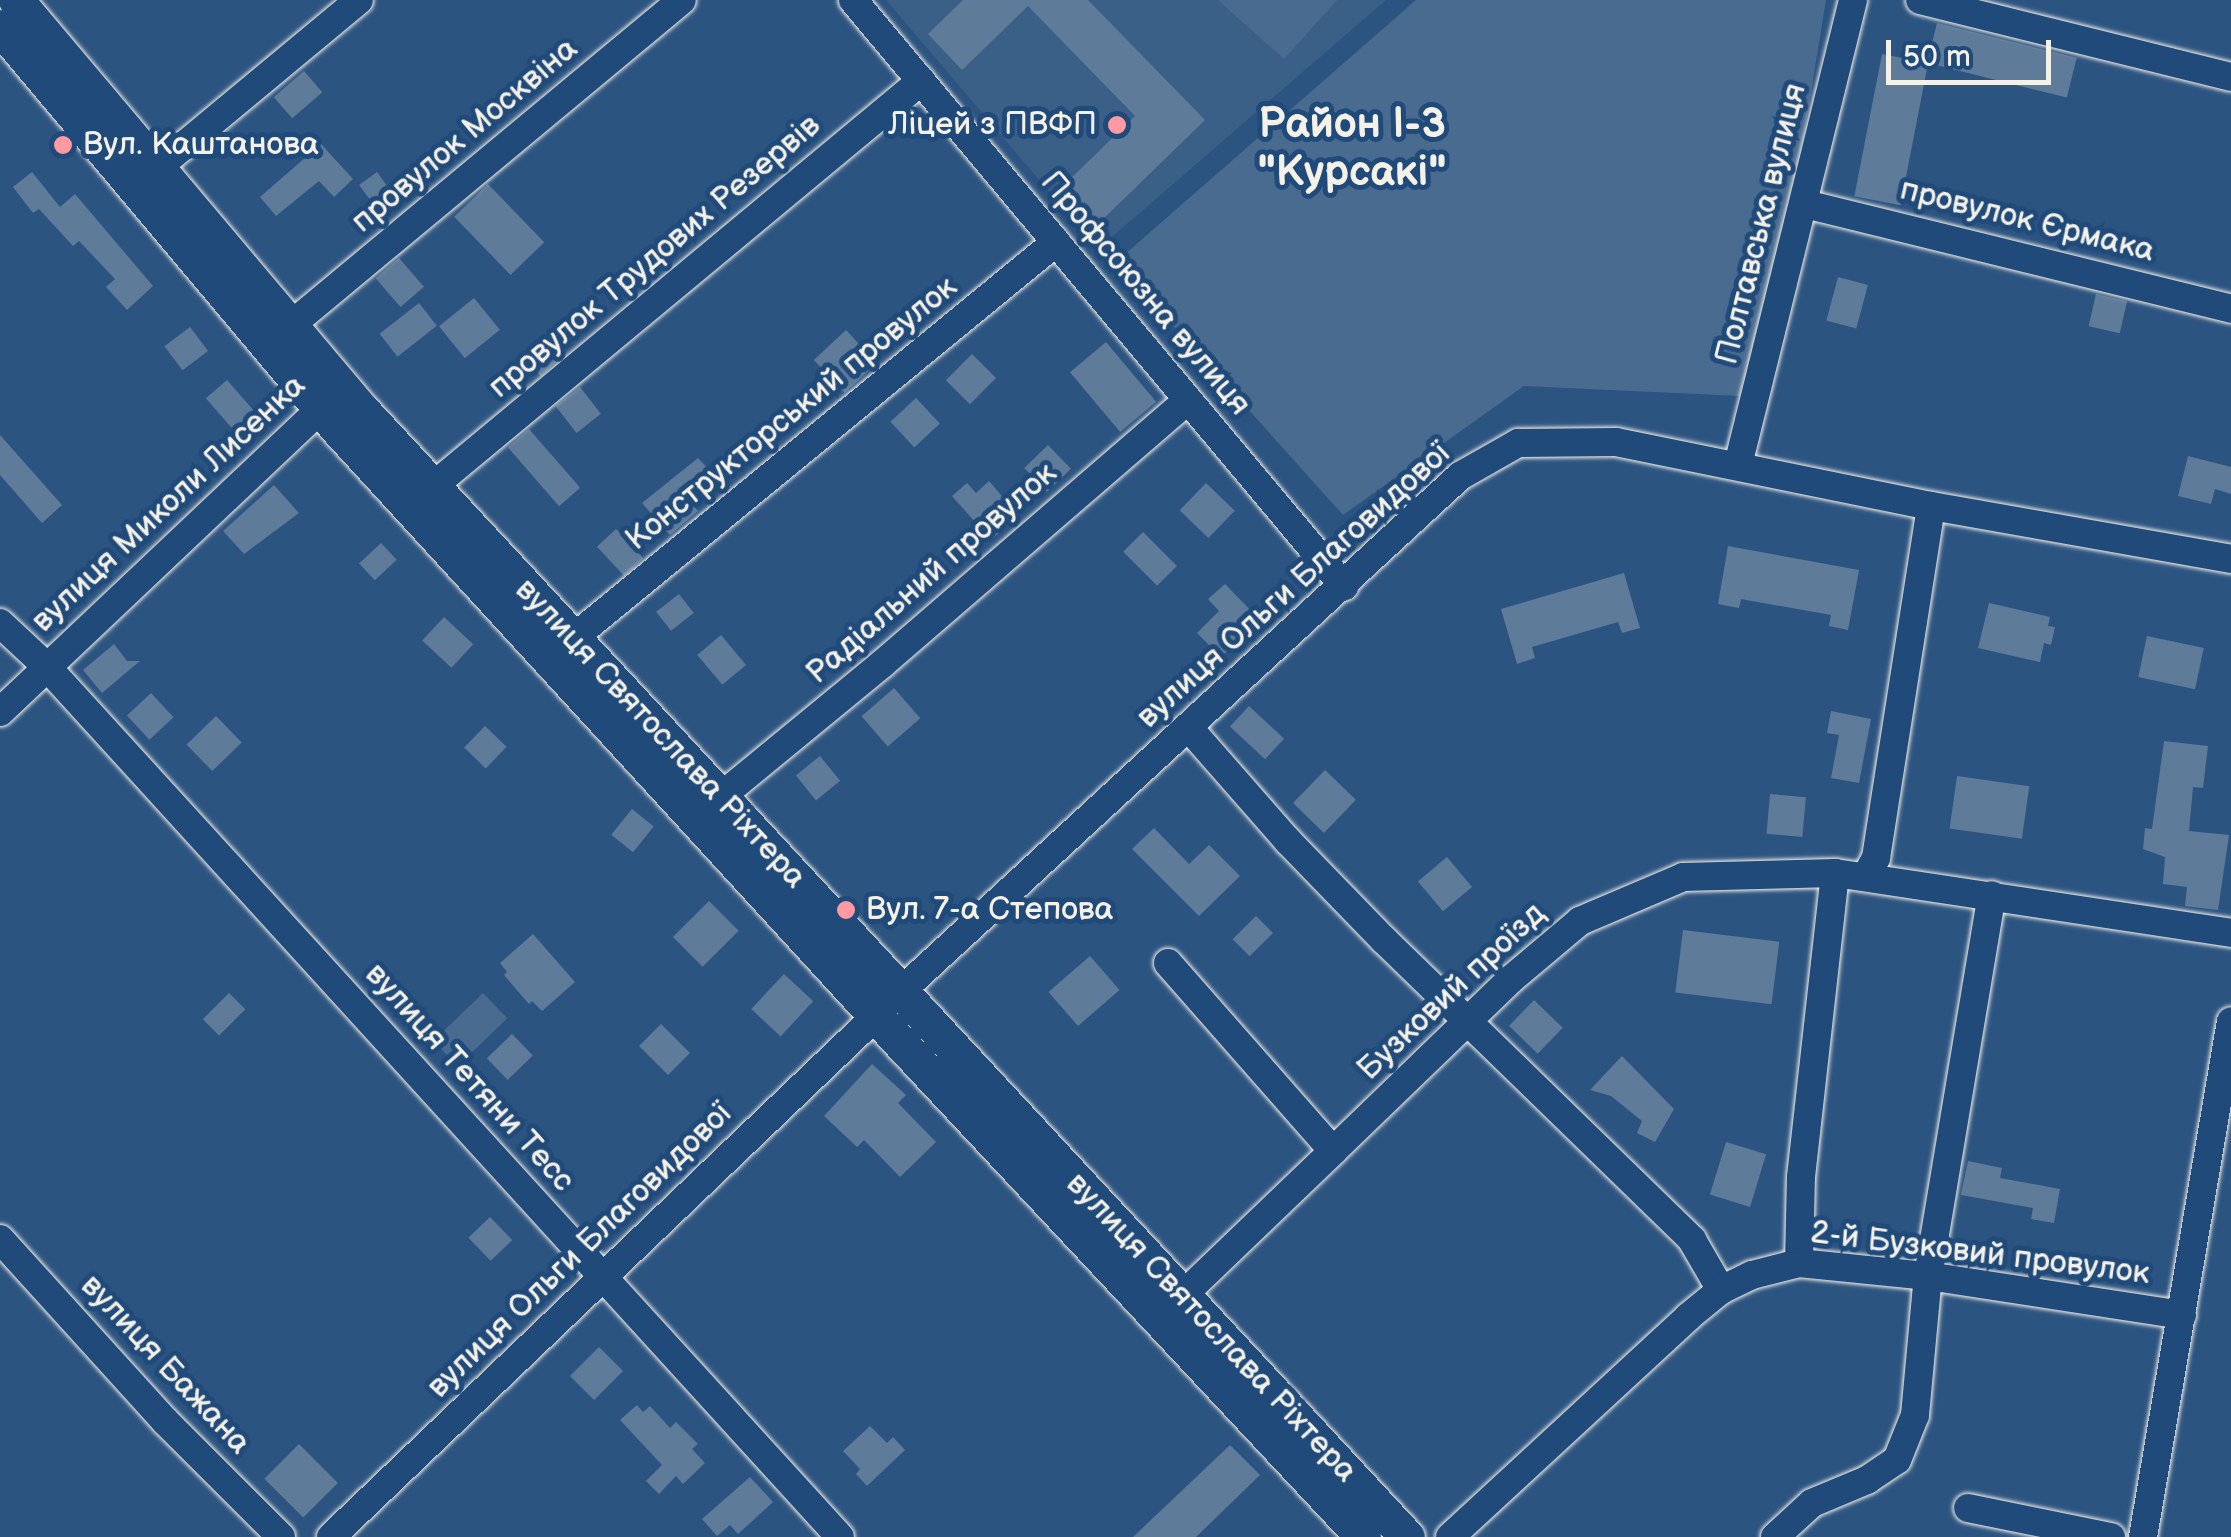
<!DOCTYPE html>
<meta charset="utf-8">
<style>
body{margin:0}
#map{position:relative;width:2231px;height:1537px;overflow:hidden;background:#2c5481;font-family:"Balsamiq Sans",sans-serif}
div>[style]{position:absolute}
.built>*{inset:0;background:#3b6088}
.green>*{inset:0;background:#496b90;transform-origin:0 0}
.building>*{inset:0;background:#5e7b9a;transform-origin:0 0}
.roads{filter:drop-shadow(0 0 2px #f4f1e8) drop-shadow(0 0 2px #f4f1e8)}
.minor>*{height:28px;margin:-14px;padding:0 14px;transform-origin:14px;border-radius:14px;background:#1f4a7a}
.major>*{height:35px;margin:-17.5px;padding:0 17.5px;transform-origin:17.5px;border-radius:17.5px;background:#1f4a7a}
.dots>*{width:28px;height:28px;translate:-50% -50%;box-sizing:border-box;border:5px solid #1f4a7a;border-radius:50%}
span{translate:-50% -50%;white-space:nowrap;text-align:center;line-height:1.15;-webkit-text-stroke:10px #1f4a7a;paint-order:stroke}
.poi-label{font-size:32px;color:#f4f1e8}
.right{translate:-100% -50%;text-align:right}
.left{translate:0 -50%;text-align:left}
.street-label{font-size:32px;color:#f4f1e8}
.district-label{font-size:42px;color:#f4f1e8;font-weight:700}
.scale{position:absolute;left:1886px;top:40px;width:165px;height:45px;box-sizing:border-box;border:5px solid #f4f1e8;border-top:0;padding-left:12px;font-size:30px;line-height:35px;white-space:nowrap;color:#f4f1e8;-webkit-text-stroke:8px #1f4a7a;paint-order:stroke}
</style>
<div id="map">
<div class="built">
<i style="clip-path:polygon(886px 0,1386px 0,1098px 249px)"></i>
</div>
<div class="green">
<i style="clip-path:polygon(1218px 0,1337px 0,1284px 59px)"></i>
<i style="clip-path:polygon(1416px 0,1826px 0,1761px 397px,1524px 386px,1343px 515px,1116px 262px)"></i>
<i style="left:483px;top:993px;width:35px;height:69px;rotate:46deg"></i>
</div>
<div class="building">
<i style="clip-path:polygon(963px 0,1088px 0,1205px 120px,1098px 224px,1062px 187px,1135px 116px,1028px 6px,962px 70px,928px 34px)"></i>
<i style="left:1937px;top:23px;width:144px;height:41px;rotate:14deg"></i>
<i style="left:1882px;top:54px;width:47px;height:145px;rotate:11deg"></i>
<i style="left:304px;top:71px;width:28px;height:40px;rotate:49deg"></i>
<i style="clip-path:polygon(321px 144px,353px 179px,334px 197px,319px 181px,276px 216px,260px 197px)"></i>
<i style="clip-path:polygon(32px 172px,60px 207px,75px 194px,153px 286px,127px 310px,106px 287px,115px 279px,79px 241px,73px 246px,39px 209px,33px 213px,13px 187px)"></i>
<i style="left:377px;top:172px;width:24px;height:22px;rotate:54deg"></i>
<i style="left:488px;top:184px;width:81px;height:47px;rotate:46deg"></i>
<i style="left:399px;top:258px;width:38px;height:31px;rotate:49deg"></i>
<i style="left:1838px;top:277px;width:31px;height:45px;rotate:15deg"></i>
<i style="left:2096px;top:294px;width:32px;height:33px;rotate:13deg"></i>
<i style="left:474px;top:298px;width:41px;height:45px;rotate:51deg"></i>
<i style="left:419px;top:303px;width:29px;height:50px;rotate:52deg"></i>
<i style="left:190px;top:327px;width:30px;height:32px;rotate:53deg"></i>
<i style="left:846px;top:330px;width:45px;height:44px;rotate:47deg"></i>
<i style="left:547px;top:334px;width:27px;height:33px;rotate:48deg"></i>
<i style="left:1106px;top:342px;width:78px;height:47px;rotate:50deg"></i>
<i style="left:972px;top:354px;width:34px;height:37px;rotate:45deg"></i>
<i style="left:227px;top:380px;width:49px;height:28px;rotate:49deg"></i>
<i style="left:580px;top:387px;width:34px;height:31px;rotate:52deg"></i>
<i style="left:916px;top:398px;width:35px;height:35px;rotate:47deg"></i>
<i style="left:529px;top:429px;width:78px;height:28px;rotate:49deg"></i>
<i style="clip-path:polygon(0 435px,62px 505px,42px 523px,0 475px)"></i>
<i style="left:1048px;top:445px;width:33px;height:33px;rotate:46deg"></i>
<i style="clip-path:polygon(2188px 456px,2231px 467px,2231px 494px,2215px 489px,2211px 504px,2178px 496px)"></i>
<i style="clip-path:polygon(698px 458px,717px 478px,690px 502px,698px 511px,670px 535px,642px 503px)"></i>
<i style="clip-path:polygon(989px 481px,1019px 516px,991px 540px,952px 496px,967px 483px,976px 493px)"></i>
<i style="left:1206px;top:483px;width:40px;height:38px;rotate:44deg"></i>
<i style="clip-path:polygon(274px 485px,299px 513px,244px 554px,223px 531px)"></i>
<i style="left:616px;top:529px;width:40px;height:26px;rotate:47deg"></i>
<i style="left:1143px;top:532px;width:48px;height:28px;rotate:45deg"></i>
<i style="left:381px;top:543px;width:23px;height:30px;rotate:47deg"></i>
<i style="clip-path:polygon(1728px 546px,1859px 570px,1848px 630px,1829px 626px,1831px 615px,1741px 599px,1739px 608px,1718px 604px)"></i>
<i style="clip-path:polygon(1624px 573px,1640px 628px,1622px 633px,1618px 622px,1532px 647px,1535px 658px,1517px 664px,1501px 609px)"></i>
<i style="clip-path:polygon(1225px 584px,1260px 620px,1221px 657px,1197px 633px,1219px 611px,1208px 599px)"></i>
<i style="left:679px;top:594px;width:24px;height:29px;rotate:52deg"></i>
<i style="clip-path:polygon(1989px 603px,2050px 617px,2048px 626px,2055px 627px,2051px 645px,2044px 643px,2040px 662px,1978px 648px)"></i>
<i style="left:444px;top:617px;width:40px;height:32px;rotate:43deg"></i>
<i style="left:721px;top:635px;width:39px;height:31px;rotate:50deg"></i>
<i style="left:2147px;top:636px;width:58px;height:42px;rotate:12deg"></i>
<i style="clip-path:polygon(114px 644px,127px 661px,140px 661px,102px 693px,83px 670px)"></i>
<i style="left:894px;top:688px;width:40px;height:43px;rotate:49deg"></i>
<i style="left:151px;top:693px;width:33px;height:33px;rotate:47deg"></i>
<i style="left:1249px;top:706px;width:48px;height:28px;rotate:43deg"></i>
<i style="clip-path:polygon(1831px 711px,1871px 719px,1859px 783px,1831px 778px,1839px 735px,1827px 733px)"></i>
<i style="left:216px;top:716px;width:37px;height:41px;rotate:46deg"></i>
<i style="left:485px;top:726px;width:30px;height:30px;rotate:44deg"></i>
<i style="clip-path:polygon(2164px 741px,2208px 746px,2203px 788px,2193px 787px,2189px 831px,2229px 835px,2218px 910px,2185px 906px,2187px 887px,2163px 884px,2165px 857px,2143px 849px,2145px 828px,2152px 829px)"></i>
<i style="left:820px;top:756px;width:32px;height:31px;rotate:51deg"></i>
<i style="left:1325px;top:770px;width:43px;height:46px;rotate:44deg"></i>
<i style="left:1957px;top:776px;width:73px;height:53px;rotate:8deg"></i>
<i style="left:1770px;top:794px;width:36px;height:40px;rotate:5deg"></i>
<i style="left:632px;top:809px;width:28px;height:33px;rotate:39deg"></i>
<i style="clip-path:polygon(1154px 828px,1189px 864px,1209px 845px,1240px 876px,1199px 916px,1132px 849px)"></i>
<i style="left:1447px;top:857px;width:39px;height:38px;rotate:50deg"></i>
<i style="left:709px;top:901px;width:42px;height:51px;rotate:45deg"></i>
<i style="left:1256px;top:916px;width:24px;height:33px;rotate:45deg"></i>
<i style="left:1683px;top:930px;width:97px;height:63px;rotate:7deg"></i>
<i style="clip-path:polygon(533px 934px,575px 982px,542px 1011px,532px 1001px,529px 1004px,504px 975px,507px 972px,500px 963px)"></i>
<i style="left:1090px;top:956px;width:45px;height:55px;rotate:49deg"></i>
<i style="left:784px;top:974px;width:40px;height:48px;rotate:43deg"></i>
<i style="left:229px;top:993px;width:23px;height:37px;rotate:45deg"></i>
<i style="left:1534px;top:1000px;width:40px;height:36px;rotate:44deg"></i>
<i style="left:661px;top:1024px;width:41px;height:31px;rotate:45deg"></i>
<i style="left:512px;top:1034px;width:30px;height:35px;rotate:46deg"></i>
<i style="clip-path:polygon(1622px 1056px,1674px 1109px,1655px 1142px,1637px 1133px,1642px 1121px,1611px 1096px,1590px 1090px)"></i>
<i style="clip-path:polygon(872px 1064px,906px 1095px,898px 1103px,936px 1142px,900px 1177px,864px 1140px,857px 1147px,824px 1116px)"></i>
<i style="left:1726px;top:1142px;width:42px;height:55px;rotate:17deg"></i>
<i style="clip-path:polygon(1968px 1161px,2002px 1168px,2000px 1178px,2060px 1189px,2054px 1223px,2031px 1219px,2033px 1208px,1961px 1195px)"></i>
<i style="left:490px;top:1217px;width:32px;height:30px;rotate:46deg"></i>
<i style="left:599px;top:1347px;width:34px;height:41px;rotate:45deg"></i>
<i style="clip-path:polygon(637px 1405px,643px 1412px,650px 1406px,670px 1428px,676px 1422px,698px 1444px,692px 1449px,705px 1463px,683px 1484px,676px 1476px,659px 1494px,646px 1481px,662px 1465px,620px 1420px)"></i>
<i style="clip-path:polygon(870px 1426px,887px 1443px,893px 1437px,905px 1450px,867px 1486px,856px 1474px,860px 1469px,843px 1451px)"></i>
<i style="left:299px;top:1444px;width:55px;height:49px;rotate:45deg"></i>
<i style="clip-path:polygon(1230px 1445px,1260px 1475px,1196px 1537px,1133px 1537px)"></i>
<i style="clip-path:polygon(750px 1477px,773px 1502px,738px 1534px,730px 1525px,717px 1536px,702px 1519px)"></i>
</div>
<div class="roads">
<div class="minor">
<i style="left:853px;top:0;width:765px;rotate:50.04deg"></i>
<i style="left:1920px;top:0;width:320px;rotate:13.9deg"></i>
<i style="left:158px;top:167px;width:261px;rotate:-39.7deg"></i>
<i style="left:1805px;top:204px;width:439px;rotate:13.8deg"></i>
<i style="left:291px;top:325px;width:508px;rotate:-39.73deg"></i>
<i style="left:1738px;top:465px;width:479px;rotate:-76.1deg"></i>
<i style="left:432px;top:487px;width:636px;rotate:-39.7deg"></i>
<i style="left:0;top:623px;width:64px;rotate:43.1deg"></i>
<i style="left:47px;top:667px;width:1177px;rotate:47.65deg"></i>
<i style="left:572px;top:639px;width:626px;rotate:-39.36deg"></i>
<i style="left:0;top:712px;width:458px;rotate:-43.4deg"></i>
<i style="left:1189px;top:728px;width:150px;rotate:48.8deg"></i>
<i style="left:1288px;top:841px;width:138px;rotate:45.9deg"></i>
<i style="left:1384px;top:940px;width:430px;rotate:44.2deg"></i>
<i style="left:1692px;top:1240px;width:58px;rotate:59.9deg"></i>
<i style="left:719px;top:798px;width:211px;rotate:-39.4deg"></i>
<i style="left:882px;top:664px;width:404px;rotate:-40.8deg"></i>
<i style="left:1866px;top:876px;width:21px;rotate:-61deg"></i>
<i style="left:1876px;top:858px;width:356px;rotate:-81.1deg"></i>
<i style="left:1168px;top:963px;width:250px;rotate:48.7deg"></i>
<i style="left:1333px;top:1151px;width:246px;rotate:-44deg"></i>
<i style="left:1510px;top:980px;width:92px;rotate:-40.1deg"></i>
<i style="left:1580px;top:921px;width:112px;rotate:-23.1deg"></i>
<i style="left:1683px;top:877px;width:152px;rotate:-1.5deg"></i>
<i style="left:1835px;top:873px;width:401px;rotate:8.6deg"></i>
<i style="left:899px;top:993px;width:763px;rotate:-42.66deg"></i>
<i style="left:1460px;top:476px;width:67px;rotate:-29.6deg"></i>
<i style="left:1518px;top:443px;width:98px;rotate:-0.6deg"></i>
<i style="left:1616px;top:442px;width:321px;rotate:11.5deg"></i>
<i style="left:1931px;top:506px;width:305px;rotate:10deg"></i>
<i style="left:0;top:1239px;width:246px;rotate:47.8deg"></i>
<i style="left:165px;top:1421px;width:164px;rotate:45deg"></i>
<i style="left:1799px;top:1263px;width:86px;rotate:-88.7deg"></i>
<i style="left:1801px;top:1177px;width:306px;rotate:-83.6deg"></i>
<i style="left:1182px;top:1296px;width:209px;rotate:-43.8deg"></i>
<i style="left:1968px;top:1508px;width:146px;rotate:11.5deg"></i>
<i style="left:331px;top:1537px;width:754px;rotate:-43.71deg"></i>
<i style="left:1450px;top:1537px;width:324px;rotate:-42.7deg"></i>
<i style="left:1688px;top:1317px;width:43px;rotate:-39.3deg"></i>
<i style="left:1721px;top:1290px;width:34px;rotate:-26deg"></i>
<i style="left:1752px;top:1275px;width:49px;rotate:-14.3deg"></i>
<i style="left:1799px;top:1263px;width:130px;rotate:5.8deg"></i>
<i style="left:1928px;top:1276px;width:257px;rotate:8.7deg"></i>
<i style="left:1775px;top:1537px;width:50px;rotate:-42.6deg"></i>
<i style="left:1812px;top:1503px;width:60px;rotate:-22.7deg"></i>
<i style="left:1867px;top:1480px;width:36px;rotate:-34deg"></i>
<i style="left:1897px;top:1460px;width:48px;rotate:-68.2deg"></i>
<i style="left:1915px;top:1415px;width:140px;rotate:-84.7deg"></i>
<i style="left:1928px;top:1276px;width:386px;rotate:-80.5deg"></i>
<i style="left:2143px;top:1537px;width:523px;rotate:-80.32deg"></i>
</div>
<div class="major">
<i style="left:16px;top:0;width:532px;rotate:49.88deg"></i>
<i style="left:359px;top:407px;width:1541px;rotate:47.16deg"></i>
<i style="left:0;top:27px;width:524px;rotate:49.96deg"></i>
<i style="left:337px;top:428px;width:829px;rotate:47.49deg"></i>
<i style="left:897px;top:1039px;width:682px;rotate:46.9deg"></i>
</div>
</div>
<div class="dots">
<i style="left:1117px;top:125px;background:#ff9aa2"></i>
<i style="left:63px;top:145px;background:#ff9aa2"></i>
<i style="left:846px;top:910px;background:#ff9aa2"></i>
</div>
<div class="poi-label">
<span class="right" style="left:1097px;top:125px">Ліцей з ПВФП</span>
<span class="left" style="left:83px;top:145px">Вул. Каштанова</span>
<span class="left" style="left:866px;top:910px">Вул. 7-а Степова</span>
</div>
<div class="street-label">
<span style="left:465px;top:136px;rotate:-40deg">провулок Москвіна</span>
<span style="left:2027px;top:221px;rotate:14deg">провулок Єрмака</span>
<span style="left:1762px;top:224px;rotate:-76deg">Полтавська вулиця</span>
<span style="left:655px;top:257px;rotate:-40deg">провулок Трудових Резервів</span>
<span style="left:1145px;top:294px;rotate:50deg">Профсоюзна вулиця</span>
<span style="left:792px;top:414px;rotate:-39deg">Конструкторський провулок</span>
<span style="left:169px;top:504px;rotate:-43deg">вулиця Миколи Лисенка</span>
<span style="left:932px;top:574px;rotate:-41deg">Радіальний провулок</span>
<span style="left:1294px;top:586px;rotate:-42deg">вулиця Ольги Благовидової</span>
<span style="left:660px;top:734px;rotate:47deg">вулиця Святослава Ріхтера</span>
<span style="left:1452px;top:992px;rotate:-43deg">Бузковий проїзд</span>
<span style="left:469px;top:1078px;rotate:48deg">вулиця Тетяни Тесс</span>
<span style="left:580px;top:1251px;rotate:-44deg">вулиця Ольги Благовидової</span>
<span style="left:1980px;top:1254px;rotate:7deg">2-й Бузковий провулок</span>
<span style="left:1211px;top:1328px;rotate:47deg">вулиця Святослава Ріхтера</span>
<span style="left:165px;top:1365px;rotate:47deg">вулиця Бажана</span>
</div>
<div class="district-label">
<span style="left:1352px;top:149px">Район І-3<br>"Курсакі"</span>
</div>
<div class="scale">50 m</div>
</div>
